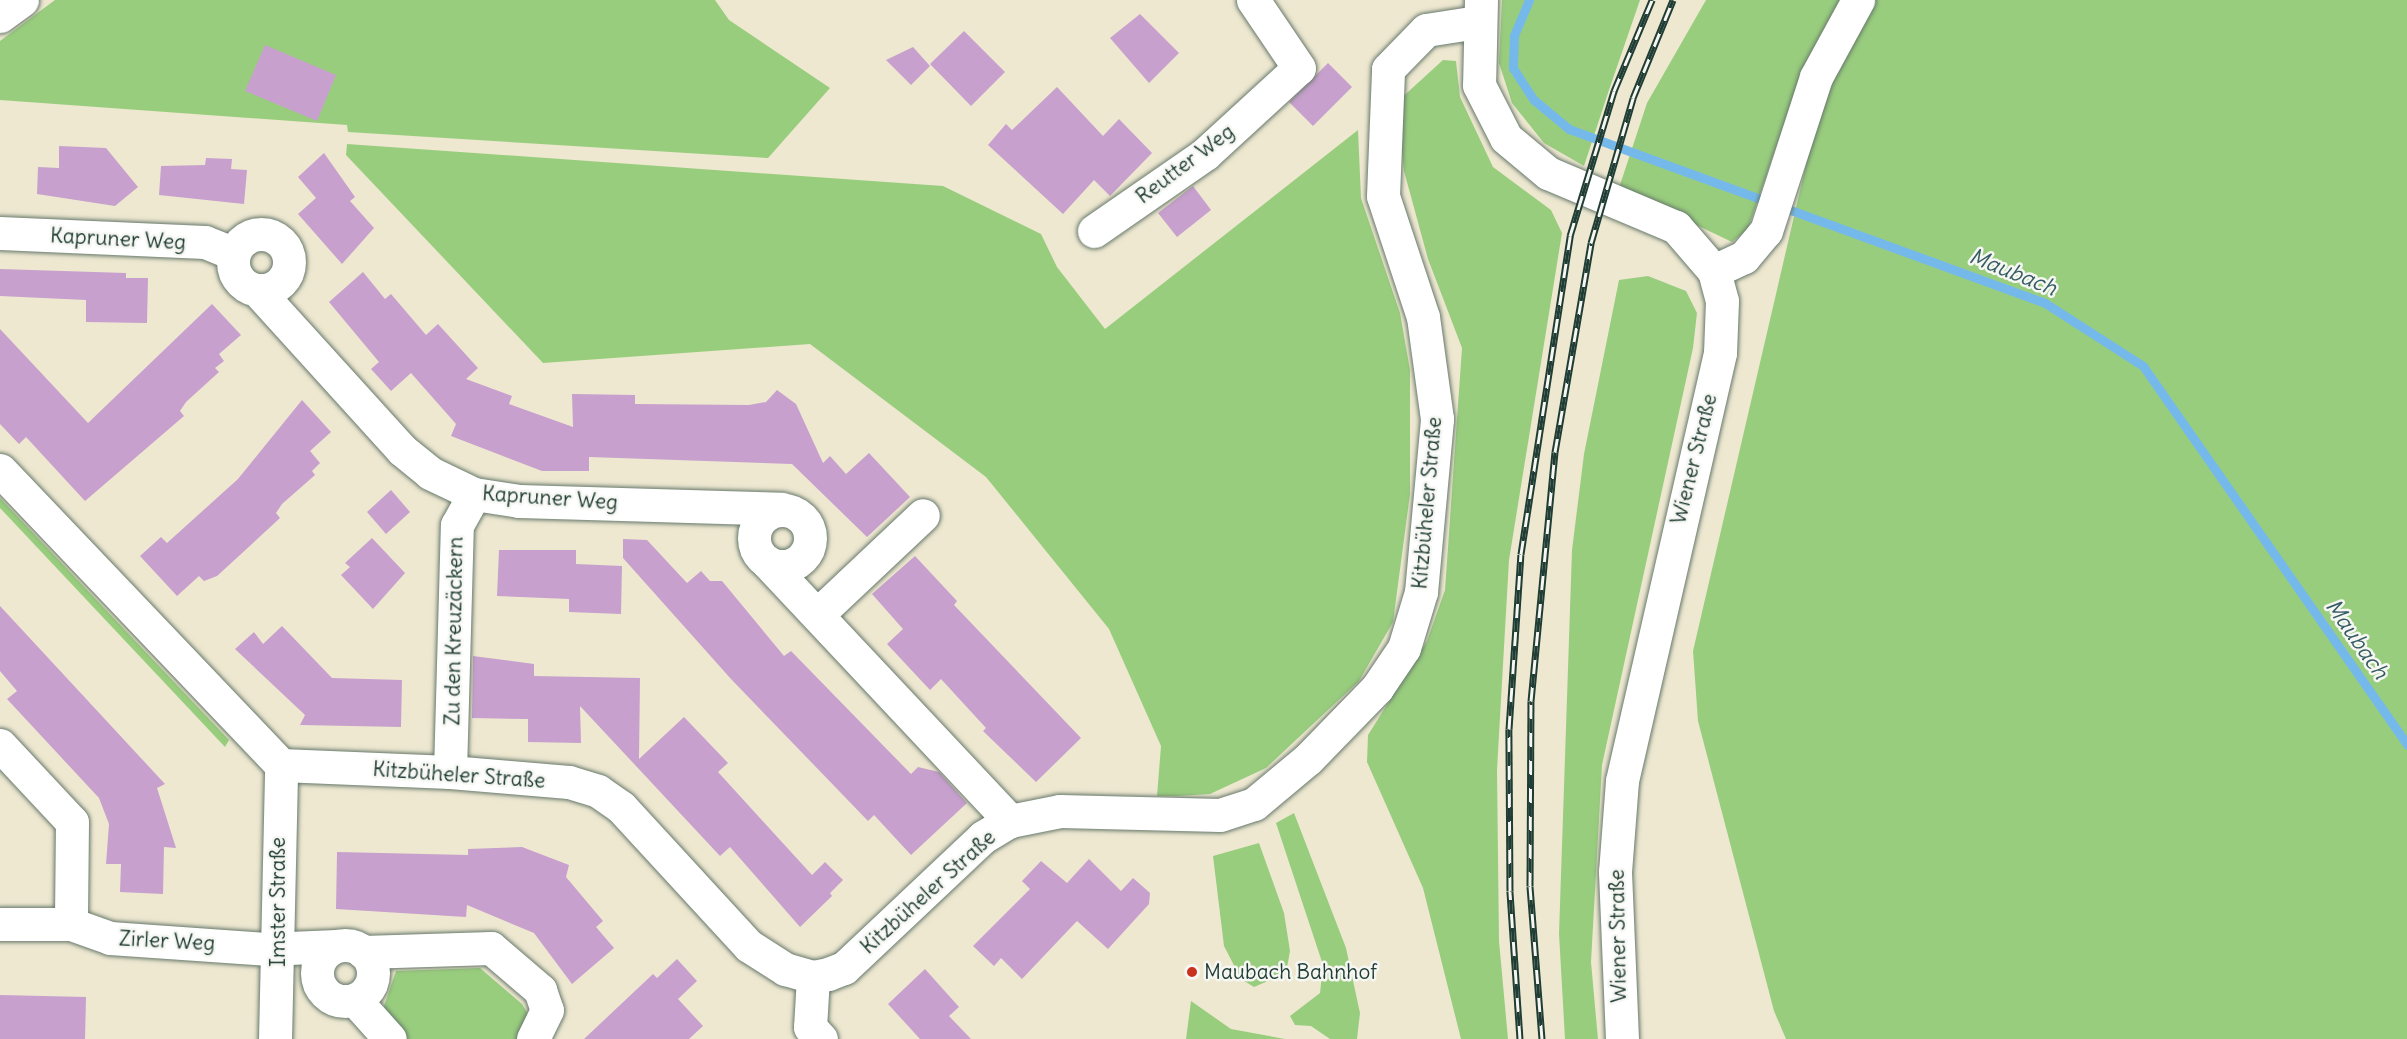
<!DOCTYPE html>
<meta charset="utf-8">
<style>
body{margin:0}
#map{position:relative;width:2407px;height:1039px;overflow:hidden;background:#eee8d1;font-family:Delius,sans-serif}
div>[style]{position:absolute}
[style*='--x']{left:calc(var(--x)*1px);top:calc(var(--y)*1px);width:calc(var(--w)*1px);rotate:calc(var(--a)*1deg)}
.green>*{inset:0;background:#99cd7e}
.stream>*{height:9px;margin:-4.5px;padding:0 4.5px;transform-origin:4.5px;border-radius:4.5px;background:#75b9eb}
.building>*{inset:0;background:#c7a0cd}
.roads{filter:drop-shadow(0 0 2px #67796b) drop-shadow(0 0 2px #67796b)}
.minor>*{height:33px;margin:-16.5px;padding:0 16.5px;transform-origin:16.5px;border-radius:16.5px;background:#fff}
.minor>.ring{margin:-16.5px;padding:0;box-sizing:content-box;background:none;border:33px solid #fff;border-radius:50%}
.tertiary>*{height:33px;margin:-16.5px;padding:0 16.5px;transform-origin:16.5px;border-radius:16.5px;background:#fff}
.rail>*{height:7px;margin-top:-3.5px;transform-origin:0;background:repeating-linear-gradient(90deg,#f6f6f2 0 14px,#1f3d34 0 28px);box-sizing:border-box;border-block:2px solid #1f3d34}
.dots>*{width:16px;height:16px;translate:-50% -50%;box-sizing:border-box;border:3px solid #f6f6f2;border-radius:50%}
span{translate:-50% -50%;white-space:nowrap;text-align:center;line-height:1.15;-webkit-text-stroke:5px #f6f6f2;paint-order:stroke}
.street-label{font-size:21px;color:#1f3d34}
.poi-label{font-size:21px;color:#1f3d34}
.left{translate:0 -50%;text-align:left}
.water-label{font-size:22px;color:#345c62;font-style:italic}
</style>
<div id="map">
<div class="green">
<i style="clip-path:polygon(55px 0,715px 0,729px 20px,830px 88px,768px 158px,348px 132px,347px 125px,0 100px,0 41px)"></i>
<i style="clip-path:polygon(1640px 0,1609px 90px,1584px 166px,1544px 143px,1512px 103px,1499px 63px,1502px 0)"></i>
<i style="clip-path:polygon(1706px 0,1843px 0,1784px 124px,1748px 229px,1732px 242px,1619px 188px,1647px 103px)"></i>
<i style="clip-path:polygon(1872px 0,2407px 0,2407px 1039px,1786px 1039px,1774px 1011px,1698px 721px,1693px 651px,1812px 139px,1842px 58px)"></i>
<i style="clip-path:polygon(1443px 60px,1456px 61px,1460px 97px,1493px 167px,1551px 210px,1562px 233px,1509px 560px,1497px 770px,1499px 941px,1508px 1039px,1461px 1039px,1423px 888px,1367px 762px,1368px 735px,1427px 641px,1445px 590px,1462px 348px,1428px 259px,1404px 171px,1397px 102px)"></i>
<i style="clip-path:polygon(1358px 130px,1361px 198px,1400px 313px,1410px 370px,1410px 494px,1393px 622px,1359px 681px,1266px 768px,1210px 794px,1178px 796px,1157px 796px,1161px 746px,1109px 629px,986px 477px,810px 344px,543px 363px,346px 155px,347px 144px,943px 186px,1041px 234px,1057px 267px,1105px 329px)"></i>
<i style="clip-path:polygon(1648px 276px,1686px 291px,1697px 313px,1693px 348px,1602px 765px,1591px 962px,1598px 1039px,1565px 1039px,1559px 934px,1572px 550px,1584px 454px,1619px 280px)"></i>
<i style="clip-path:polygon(0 498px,229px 740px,225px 747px,0 508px)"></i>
<i style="clip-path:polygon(1294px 813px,1346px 948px,1360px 1013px,1357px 1039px,1330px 1039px,1311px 1026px,1295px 1025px,1290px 1016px,1320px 993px,1323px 965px,1276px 823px)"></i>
<i style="clip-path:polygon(1259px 843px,1284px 913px,1290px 951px,1286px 973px,1254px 987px,1241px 979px,1224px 946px,1213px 856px)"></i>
<i style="clip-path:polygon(480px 968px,522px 1004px,531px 1019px,525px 1039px,406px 1039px,392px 1024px,384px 1006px,396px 971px)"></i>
<i style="clip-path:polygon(1191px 1001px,1231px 1029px,1285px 1039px,1186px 1039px)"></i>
</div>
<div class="stream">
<i style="--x:1529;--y:0;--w:39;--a:113"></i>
<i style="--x:1514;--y:36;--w:32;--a:92"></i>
<i style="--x:1513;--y:68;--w:38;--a:57"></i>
<i style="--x:1534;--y:100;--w:45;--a:39.6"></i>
<i style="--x:1569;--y:129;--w:507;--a:20.08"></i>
<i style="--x:2045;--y:303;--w:117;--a:32.7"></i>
<i style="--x:2143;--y:366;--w:462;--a:55.1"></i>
</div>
<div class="building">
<i style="clip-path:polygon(1140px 14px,1179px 53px,1149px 83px,1110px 38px)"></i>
<i style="clip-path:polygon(964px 31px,1005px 72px,971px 106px,930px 64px)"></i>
<i style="clip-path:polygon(265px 45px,336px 75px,317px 121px,245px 91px)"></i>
<i style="clip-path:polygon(913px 47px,930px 66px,911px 85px,886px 60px)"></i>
<i style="clip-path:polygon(1328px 63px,1352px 87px,1313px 126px,1289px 102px)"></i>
<i style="clip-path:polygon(1057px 87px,1103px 136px,1119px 119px,1152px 153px,1110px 196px,1094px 180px,1063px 214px,988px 145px,1006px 124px,1012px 130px)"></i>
<i style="clip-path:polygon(59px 146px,106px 148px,138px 187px,115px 206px,37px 194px,38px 167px,59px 168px)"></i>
<i style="clip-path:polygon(324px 153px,355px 197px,350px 201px,374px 228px,342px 264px,298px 214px,316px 198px,298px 177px)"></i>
<i style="clip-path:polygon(206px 158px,232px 159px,231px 169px,247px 170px,244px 204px,159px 195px,161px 166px,205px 165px)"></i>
<i style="clip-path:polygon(1193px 186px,1211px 210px,1177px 237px,1158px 213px)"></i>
<i style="clip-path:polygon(0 269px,126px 273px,126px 278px,148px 278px,147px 323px,86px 322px,86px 300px,0 296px)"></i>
<i style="clip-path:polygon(363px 272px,385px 299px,391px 294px,426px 335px,438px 324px,478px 368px,466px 379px,512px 396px,509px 404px,573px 427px,572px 394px,635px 395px,635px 404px,749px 405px,766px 402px,777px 390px,796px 404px,823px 463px,830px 456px,846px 474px,869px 453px,910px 497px,867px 537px,792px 464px,589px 457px,589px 471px,542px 471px,451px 436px,456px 424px,411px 373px,391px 391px,371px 369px,379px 362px,329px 302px)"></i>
<i style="clip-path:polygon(212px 304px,241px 335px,219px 354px,224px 361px,215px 368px,219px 372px,186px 402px,180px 411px,184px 416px,85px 501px,26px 437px,19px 444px,0 424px,0 329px,88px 423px)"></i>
<i style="clip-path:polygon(302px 400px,331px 432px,310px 451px,320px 463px,312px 471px,315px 475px,282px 504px,276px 513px,280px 518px,240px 555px,217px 576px,204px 581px,199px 576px,177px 596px,140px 556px,161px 537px,167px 543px,238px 479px)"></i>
<i style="clip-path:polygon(391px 490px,410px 512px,386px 534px,367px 512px)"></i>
<i style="clip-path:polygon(372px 538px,405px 573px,373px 609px,341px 575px,350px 567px,345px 563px)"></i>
<i style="clip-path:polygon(623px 539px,647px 540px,687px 583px,701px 571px,710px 581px,722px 581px,784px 656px,791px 651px,911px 774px,918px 767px,939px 772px,967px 803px,911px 855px,874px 815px,868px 821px,731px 679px,623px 558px)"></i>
<i style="clip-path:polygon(499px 550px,576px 550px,576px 564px,622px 566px,621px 614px,569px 612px,569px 599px,497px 596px)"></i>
<i style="clip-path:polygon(915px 556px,957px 601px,954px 605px,1081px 738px,1036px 782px,983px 731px,986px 728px,941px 679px,930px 690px,887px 644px,903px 629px,872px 594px)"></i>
<i style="clip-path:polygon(0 606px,165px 784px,157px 788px,176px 848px,164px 847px,163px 894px,120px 892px,121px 864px,106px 864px,109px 824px,99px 798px,7px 699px,17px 691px,0 671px)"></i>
<i style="clip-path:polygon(282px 626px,332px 678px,402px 680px,401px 727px,300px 725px,305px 715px,235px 649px,254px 632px,263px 644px)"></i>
<i style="clip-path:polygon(473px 656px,534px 664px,534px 676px,640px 678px,639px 759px,684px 717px,728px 763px,718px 772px,812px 875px,825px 862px,843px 880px,830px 893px,832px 896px,800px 927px,730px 847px,720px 856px,580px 706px,581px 743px,528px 742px,528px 719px,472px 718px)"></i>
<i style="clip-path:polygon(522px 847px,569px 865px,566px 877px,603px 921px,596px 927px,614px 948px,572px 984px,534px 933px,467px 905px,466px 917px,336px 909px,337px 852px,468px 855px,468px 849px)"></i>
<i style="clip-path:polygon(1089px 859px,1121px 891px,1133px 878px,1150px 893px,1149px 904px,1108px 949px,1077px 921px,1022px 979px,1001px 958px,994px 966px,973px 946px,1030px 889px,1022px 881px,1041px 861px,1067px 883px)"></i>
<i style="clip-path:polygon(677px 959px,697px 981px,678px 999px,703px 1026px,689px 1039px,584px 1039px,653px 974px,657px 978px)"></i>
<i style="clip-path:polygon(925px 969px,959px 1007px,949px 1016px,971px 1039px,920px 1039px,888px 1004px)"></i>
<i style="clip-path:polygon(0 995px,86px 997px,85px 1039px,0 1039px)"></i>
</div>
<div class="roads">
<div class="minor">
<i style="--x:0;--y:16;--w:27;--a:-36"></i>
<i style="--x:1094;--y:231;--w:135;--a:-34.7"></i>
<i style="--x:1205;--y:154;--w:127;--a:-42.5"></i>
<i style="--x:1299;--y:68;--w:82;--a:-124.1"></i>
<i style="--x:0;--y:233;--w:205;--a:2.5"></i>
<i style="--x:205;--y:242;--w:31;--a:22"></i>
<i class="ring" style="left:233px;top:234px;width:23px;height:23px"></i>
<i style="--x:1714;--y:271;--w:33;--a:-25"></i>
<i style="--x:1744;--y:257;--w:34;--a:-50"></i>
<i style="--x:1766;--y:231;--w:162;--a:-72"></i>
<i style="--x:1816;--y:77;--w:88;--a:-61.4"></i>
<i style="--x:257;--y:290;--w:216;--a:47.8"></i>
<i style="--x:402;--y:450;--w:36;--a:39"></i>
<i style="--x:430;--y:473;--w:49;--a:25.5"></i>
<i style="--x:474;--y:494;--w:46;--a:8.8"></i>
<i style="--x:519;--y:501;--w:263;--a:1.7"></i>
<i style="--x:0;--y:470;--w:407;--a:46.4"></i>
<i style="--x:281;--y:765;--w:169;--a:2.4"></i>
<i style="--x:450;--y:772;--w:119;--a:4.8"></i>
<i style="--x:569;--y:782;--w:30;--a:17"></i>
<i style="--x:598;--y:791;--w:28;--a:35"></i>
<i style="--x:621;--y:807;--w:189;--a:47.4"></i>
<i style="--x:749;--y:946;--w:43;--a:32.6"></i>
<i style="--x:785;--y:969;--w:29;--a:16"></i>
<i style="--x:813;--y:977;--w:15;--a:-11"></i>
<i style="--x:828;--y:974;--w:17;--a:-21"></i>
<i style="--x:844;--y:968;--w:191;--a:-43.3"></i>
<i style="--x:983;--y:837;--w:31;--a:-31"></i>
<i style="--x:1010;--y:821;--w:51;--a:-11.3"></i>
<i style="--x:1060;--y:811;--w:160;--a:1.4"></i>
<i style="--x:1220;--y:815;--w:36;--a:-18"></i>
<i style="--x:1254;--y:804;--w:70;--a:-39.8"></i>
<i style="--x:1308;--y:759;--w:99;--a:-45.8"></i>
<i style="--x:1377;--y:688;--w:48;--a:-56"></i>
<i style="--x:1404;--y:648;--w:59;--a:-73.1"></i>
<i style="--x:1421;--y:592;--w:174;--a:-84.7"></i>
<i style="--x:1437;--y:419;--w:103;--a:-97.8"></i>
<i style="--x:1423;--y:317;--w:127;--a:-108.3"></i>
<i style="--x:1383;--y:196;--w:127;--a:-87.7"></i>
<i style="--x:1388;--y:69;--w:54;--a:-45.7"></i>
<i style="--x:1426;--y:30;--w:52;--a:-8.9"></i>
<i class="ring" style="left:754px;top:510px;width:23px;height:23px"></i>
<i style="--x:766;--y:561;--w:357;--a:46.8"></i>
<i style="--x:818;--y:614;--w:144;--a:-43.3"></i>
<i style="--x:0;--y:745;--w:105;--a:46.9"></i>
<i style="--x:72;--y:822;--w:102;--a:90.6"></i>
<i style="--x:450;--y:772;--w:247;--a:-88.4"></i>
<i style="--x:457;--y:525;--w:35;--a:-61"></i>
<i style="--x:0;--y:924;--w:71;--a:0"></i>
<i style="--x:71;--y:924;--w:41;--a:19.7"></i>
<i style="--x:110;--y:938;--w:156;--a:4"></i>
<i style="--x:266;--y:949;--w:70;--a:-2.5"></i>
<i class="ring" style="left:317px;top:945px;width:23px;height:23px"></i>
<i style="--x:363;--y:952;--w:128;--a:-1.8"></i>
<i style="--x:491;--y:948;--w:65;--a:40.6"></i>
<i style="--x:540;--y:990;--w:21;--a:71"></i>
<i style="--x:547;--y:1010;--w:32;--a:116"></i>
<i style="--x:813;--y:977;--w:50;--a:93.4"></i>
<i style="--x:810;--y:1027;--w:16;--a:47"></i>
<i style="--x:355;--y:1000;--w:52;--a:48.1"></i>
<i style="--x:275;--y:1039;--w:274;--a:-88.7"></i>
</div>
<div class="tertiary">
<i style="--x:1481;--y:0;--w:85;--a:91.3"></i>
<i style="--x:1479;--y:85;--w:59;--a:63"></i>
<i style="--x:1506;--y:138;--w:55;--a:39.8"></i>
<i style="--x:1548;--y:173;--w:139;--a:22.9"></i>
<i style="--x:1676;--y:227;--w:58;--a:49.2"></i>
<i style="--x:1714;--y:271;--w:31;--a:75"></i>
<i style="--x:1722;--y:301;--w:52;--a:92.2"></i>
<i style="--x:1720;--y:353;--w:439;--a:102.9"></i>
<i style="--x:1622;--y:781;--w:91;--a:94.4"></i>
<i style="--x:1615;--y:872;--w:167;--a:87.6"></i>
</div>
</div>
<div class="rail">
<i style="--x:1520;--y:1039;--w:148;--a:-93.9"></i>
<i style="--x:1510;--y:891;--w:162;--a:-90.4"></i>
<i style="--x:1509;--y:729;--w:175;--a:-86.1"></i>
<i style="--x:1521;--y:554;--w:322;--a:-81.2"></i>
<i style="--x:1570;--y:236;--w:152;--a:-73.1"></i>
<i style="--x:1614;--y:91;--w:99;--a:-67.3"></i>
<i style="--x:1542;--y:1039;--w:153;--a:-94.5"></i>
<i style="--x:1530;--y:886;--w:185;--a:-89.7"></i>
<i style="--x:1531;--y:701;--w:250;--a:-84.5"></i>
<i style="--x:1555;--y:452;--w:212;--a:-80.2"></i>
<i style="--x:1591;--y:243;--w:151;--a:-73.8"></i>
<i style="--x:1633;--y:98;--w:106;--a:-67.8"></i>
</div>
<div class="dots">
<i style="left:1192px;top:972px;background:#c8321e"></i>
</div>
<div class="street-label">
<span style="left:1185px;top:164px;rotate:-37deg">Reutter Weg</span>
<span style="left:118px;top:239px;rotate:3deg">Kapruner Weg</span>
<span style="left:1694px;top:459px;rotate:-76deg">Wiener Straße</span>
<span style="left:550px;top:498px;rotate:4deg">Kapruner Weg</span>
<span style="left:1427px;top:503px;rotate:-85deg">Kitzbüheler Straße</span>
<span style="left:454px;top:631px;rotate:-89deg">Zu den Kreuzäckern</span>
<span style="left:459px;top:775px;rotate:4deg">Kitzbüheler Straße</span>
<span style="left:928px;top:892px;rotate:-42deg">Kitzbüheler Straße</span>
<span style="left:278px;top:902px;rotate:-90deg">Imster Straße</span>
<span style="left:1618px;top:936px;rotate:-91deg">Wiener Straße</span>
<span style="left:167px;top:941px;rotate:3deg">Zirler Weg</span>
</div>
<div class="poi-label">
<span class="left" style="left:1204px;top:972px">Maubach Bahnhof</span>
</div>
<div class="water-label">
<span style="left:2013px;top:272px;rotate:22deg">Maubach</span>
<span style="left:2357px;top:639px;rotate:55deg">Maubach</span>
</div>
</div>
